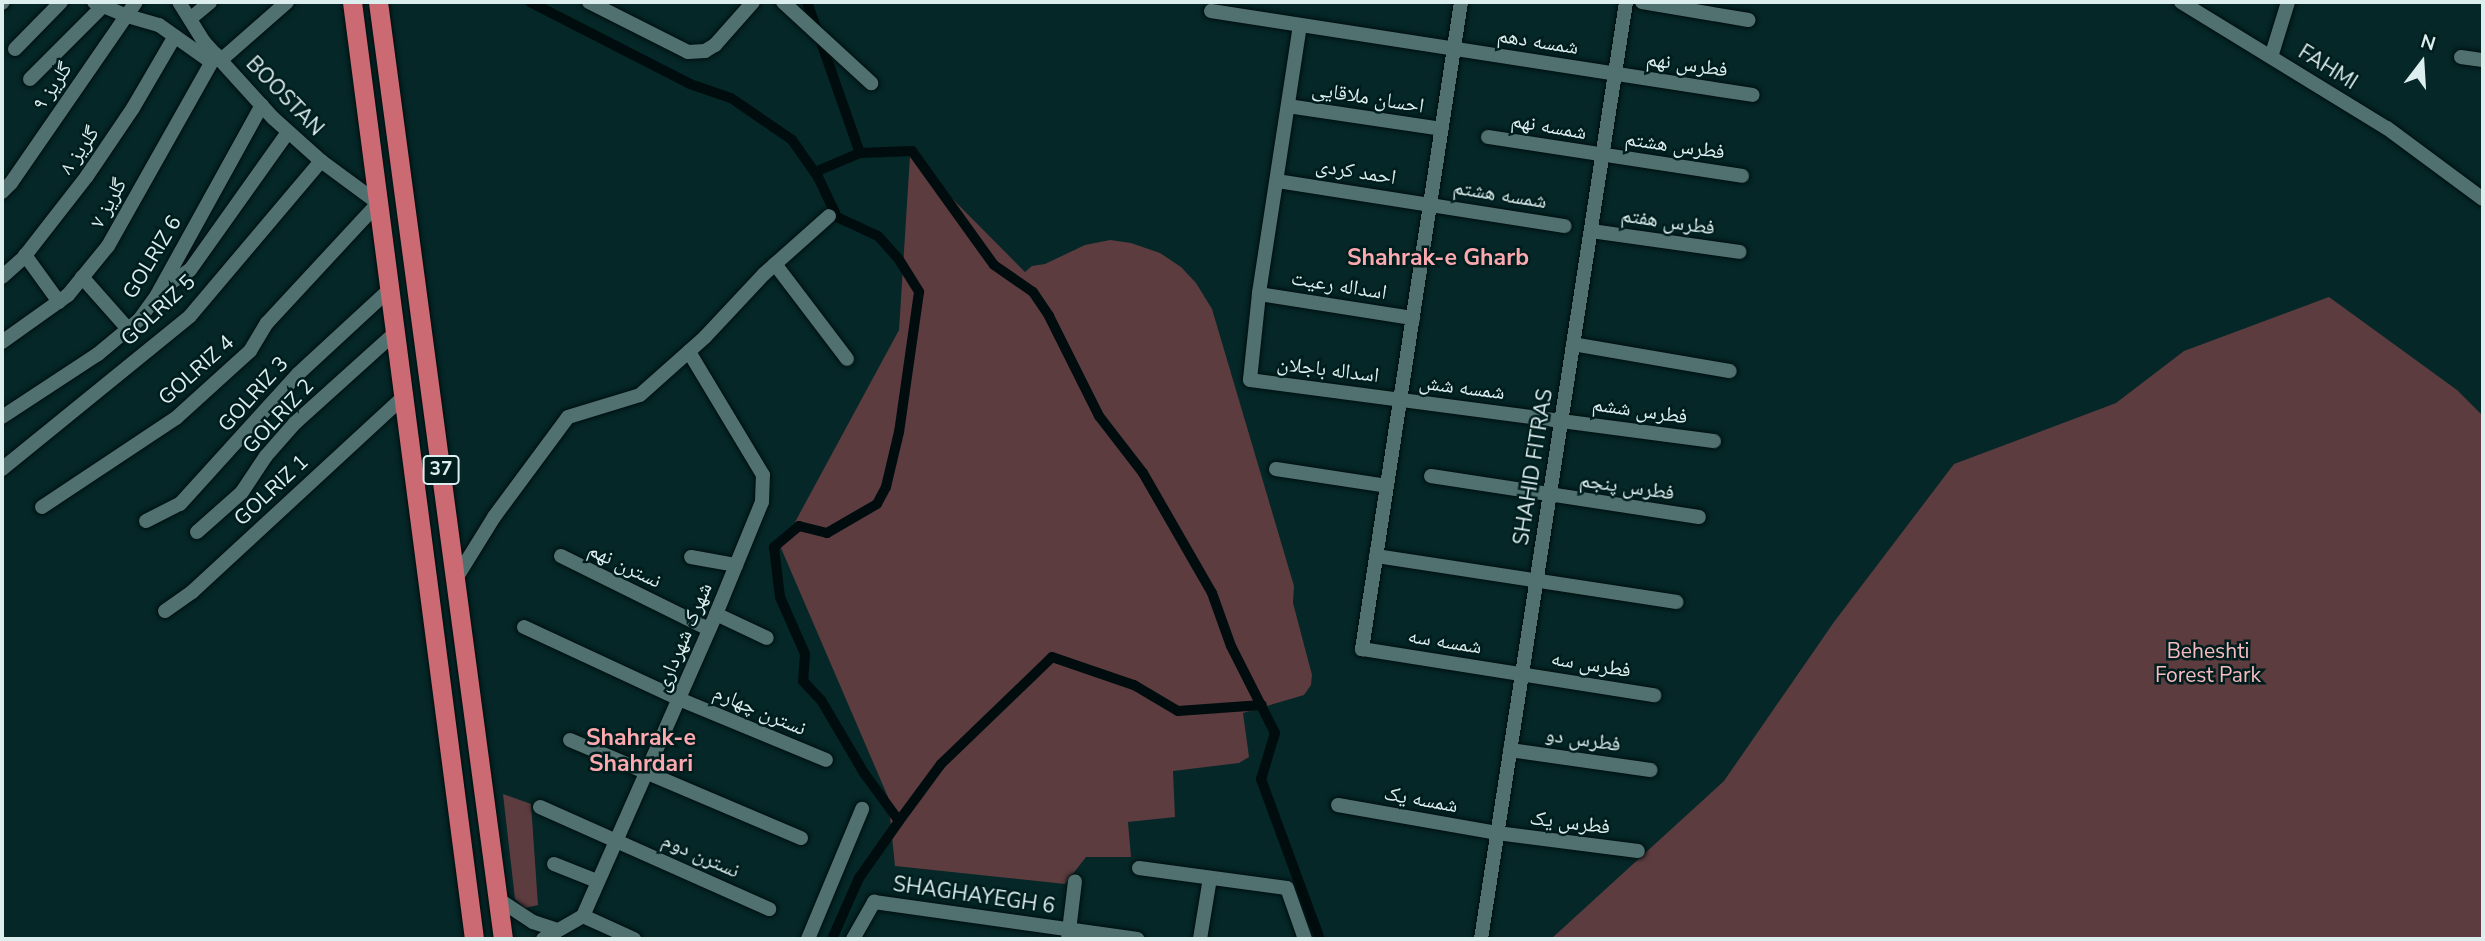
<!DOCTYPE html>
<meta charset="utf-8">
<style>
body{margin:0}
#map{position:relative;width:2485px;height:941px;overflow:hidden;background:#052727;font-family:"Nunito Sans","Noto Naskh Arabic",sans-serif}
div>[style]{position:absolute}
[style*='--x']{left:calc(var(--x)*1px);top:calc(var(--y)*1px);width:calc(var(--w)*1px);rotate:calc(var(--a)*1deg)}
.green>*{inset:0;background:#5c3c3f}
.canal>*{height:10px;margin:-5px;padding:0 5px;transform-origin:5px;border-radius:5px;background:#000c0d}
.roads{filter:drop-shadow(0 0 2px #000e0f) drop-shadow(0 0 2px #000e0f)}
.minor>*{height:14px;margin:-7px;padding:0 7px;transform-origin:7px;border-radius:7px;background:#517171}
.highway>*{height:19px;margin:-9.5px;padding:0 9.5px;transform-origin:9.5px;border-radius:9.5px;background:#cc6a74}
span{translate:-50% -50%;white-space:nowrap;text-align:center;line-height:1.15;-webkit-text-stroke:5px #001d1d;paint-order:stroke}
.shield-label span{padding:2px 5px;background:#001d1d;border:2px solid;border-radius:5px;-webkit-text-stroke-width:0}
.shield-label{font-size:19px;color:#dee;font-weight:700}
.street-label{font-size:21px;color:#dee}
.park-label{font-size:21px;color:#f7bcc0}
.neighbourhood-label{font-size:23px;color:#fda9b0;font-weight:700}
.frame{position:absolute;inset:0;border:4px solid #dee;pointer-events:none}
.north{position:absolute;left:2387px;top:28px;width:70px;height:70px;-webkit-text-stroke:5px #001d1d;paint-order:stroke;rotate:17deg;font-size:19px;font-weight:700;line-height:28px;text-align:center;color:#dee}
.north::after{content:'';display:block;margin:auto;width:24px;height:32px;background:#dee;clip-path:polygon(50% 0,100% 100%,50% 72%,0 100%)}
</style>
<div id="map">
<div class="green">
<i style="clip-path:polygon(910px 156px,1025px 272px,1032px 266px,1045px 264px,1085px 245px,1110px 240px,1131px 243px,1160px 253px,1181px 267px,1196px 283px,1212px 309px,1294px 586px,1293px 603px,1312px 675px,1311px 685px,1304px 695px,1243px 713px,1249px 757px,1239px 763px,1173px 771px,1175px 817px,1128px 822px,1131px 857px,1086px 857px,1065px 884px,895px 866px,888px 797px,781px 548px,899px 330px)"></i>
<i style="clip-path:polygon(2329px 297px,2457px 390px,2483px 416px,2483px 939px,1551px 939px,1724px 781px,1834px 622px,1954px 464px,2116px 403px,2184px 351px)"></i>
<i style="clip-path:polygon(503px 794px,531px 804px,538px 905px,525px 908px,515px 899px)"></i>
</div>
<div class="canal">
<i style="--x:530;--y:2;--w:180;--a:27.1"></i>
<i style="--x:690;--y:84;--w:43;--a:18.9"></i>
<i style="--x:731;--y:98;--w:74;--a:34.5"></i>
<i style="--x:792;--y:140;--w:45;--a:54.9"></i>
<i style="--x:818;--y:177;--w:44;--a:64.6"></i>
<i style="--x:837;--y:217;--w:45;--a:24.9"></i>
<i style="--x:878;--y:236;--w:30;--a:48"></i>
<i style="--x:898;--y:258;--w:40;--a:58"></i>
<i style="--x:919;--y:292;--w:141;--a:98.1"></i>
<i style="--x:899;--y:432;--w:57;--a:103.3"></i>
<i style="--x:886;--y:487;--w:19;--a:118"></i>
<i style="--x:877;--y:504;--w:58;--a:149.9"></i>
<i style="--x:827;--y:533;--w:29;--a:-166"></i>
<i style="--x:799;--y:526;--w:33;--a:140"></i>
<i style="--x:774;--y:547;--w:50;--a:83.2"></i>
<i style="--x:780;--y:597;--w:62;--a:66.3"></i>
<i style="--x:805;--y:654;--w:27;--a:94"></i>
<i style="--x:803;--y:681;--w:26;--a:47"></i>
<i style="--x:821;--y:700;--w:85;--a:59.5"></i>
<i style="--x:864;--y:773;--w:59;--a:53.9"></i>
<i style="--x:899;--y:821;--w:70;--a:125.1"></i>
<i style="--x:859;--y:878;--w:67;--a:113.9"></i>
<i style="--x:807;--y:2;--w:160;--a:70.7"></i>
<i style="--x:860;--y:153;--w:52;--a:-2.2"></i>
<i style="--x:912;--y:151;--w:140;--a:54.3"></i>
<i style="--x:994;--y:265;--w:47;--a:34.7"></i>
<i style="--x:1033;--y:292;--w:29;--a:56"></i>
<i style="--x:1049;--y:316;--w:112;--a:63.4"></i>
<i style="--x:1099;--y:416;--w:72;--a:52.3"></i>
<i style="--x:1143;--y:473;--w:138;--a:60.1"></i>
<i style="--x:1212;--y:593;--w:56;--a:70.3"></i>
<i style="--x:1231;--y:646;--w:97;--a:63.2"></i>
<i style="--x:1275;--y:733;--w:48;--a:106.9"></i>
<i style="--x:1261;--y:779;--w:171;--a:69.8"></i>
<i style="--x:815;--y:172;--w:49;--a:-22.9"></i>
<i style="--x:899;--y:821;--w:71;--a:-53.6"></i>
<i style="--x:941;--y:764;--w:154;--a:-43.9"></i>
<i style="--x:1052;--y:657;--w:87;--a:18.9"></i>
<i style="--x:1134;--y:685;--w:51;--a:30.6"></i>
<i style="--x:1178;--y:711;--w:84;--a:-4.1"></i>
</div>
<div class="roads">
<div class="minor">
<i style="--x:94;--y:2;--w:33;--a:23"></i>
<i style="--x:124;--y:15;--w:36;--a:16"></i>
<i style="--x:159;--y:25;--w:64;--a:35.4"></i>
<i style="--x:589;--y:2;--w:111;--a:26.8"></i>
<i style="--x:688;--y:52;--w:17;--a:-3"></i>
<i style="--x:705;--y:51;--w:12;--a:-31"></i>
<i style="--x:715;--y:45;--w:57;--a:-48.5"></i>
<i style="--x:783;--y:2;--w:120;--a:42.6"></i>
<i style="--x:1461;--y:2;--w:655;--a:98.7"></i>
<i style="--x:1362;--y:649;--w:296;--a:9"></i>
<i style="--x:1642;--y:2;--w:108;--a:9.6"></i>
<i style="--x:2181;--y:2;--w:241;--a:31.5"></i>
<i style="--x:2387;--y:128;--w:119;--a:36.5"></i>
<i style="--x:2;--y:3;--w:1;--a:-45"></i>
<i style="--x:1211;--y:11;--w:548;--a:8.81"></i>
<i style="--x:190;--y:19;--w:26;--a:-40"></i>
<i style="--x:1300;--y:25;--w:272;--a:98.7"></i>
<i style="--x:1259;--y:294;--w:86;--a:96"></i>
<i style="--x:1250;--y:380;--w:468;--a:7.5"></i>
<i style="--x:15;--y:49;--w:66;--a:-45.6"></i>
<i style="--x:2271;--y:57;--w:58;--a:-72.8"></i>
<i style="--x:2461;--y:57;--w:22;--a:8"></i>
<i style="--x:221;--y:60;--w:88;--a:-41.3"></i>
<i style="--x:30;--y:79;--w:106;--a:-45"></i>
<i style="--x:1288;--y:106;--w:155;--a:8.5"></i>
<i style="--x:1488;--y:137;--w:257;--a:8.7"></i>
<i style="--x:1277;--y:181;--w:291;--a:8.9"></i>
<i style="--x:2;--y:192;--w:13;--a:-45"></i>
<i style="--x:11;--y:183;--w:220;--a:-55.4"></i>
<i style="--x:1591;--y:231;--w:150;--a:8"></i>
<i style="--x:25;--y:255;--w:58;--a:54.1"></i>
<i style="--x:775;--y:264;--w:119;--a:52.8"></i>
<i style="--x:2;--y:277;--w:30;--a:-42"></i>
<i style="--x:24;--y:257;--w:103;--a:-52.1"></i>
<i style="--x:87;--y:176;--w:82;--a:-55.9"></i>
<i style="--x:133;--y:108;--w:83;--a:-59.7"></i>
<i style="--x:82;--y:277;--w:69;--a:48.5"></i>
<i style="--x:160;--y:290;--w:36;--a:-34"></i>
<i style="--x:190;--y:270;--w:169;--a:-54.6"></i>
<i style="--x:1259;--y:294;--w:156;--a:8.9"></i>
<i style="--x:2;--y:342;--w:81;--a:-35.5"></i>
<i style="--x:68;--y:295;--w:63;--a:-50.8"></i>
<i style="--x:108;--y:246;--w:220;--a:-60.6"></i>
<i style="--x:1573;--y:344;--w:159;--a:9.8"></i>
<i style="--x:2;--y:417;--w:115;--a:-33.3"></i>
<i style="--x:98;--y:354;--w:53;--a:-39.7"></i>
<i style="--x:139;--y:320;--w:31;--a:-54"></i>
<i style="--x:157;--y:295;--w:217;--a:-61.1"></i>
<i style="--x:2;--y:469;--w:242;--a:-39.1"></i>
<i style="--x:190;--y:316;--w:203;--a:-49.8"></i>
<i style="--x:1276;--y:469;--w:112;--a:8.7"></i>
<i style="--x:1431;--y:476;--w:271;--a:8.7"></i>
<i style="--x:42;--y:507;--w:161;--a:-33.6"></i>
<i style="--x:176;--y:418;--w:100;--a:-42.2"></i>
<i style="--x:250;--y:351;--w:33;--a:-59"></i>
<i style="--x:267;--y:323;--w:163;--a:-47.2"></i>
<i style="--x:378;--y:203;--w:71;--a:-143.6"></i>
<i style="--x:321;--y:161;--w:64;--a:-138.1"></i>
<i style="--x:273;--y:118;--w:103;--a:-132.2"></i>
<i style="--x:204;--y:42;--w:47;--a:-122"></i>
<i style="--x:146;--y:521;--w:38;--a:-27"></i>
<i style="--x:180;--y:504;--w:176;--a:-47.8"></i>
<i style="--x:298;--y:374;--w:124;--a:-42.7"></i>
<i style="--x:197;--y:532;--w:60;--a:-41.6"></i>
<i style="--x:242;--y:492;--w:43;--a:-56.3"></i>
<i style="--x:266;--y:456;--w:44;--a:-48.7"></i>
<i style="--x:295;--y:423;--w:135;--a:-42"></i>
<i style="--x:561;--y:556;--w:165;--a:26.3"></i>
<i style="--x:1376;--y:556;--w:304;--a:8.7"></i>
<i style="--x:691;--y:557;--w:46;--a:10.1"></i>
<i style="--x:455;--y:580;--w:74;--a:-58.2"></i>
<i style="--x:494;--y:517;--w:124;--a:-53.5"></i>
<i style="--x:568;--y:417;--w:75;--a:-17"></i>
<i style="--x:640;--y:395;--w:87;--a:-41.7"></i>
<i style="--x:705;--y:337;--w:86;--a:-46.9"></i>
<i style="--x:764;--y:274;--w:87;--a:-41.7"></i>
<i style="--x:165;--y:611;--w:33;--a:-35"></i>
<i style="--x:192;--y:592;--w:287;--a:-42.7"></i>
<i style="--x:716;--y:614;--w:56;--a:25.2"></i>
<i style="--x:524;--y:627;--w:171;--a:24.9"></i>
<i style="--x:679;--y:699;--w:159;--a:22.5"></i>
<i style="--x:570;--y:740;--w:251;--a:23"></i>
<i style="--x:1510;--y:750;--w:142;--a:8.1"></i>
<i style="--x:1338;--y:805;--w:161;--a:10"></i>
<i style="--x:1497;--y:833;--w:142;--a:7.3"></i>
<i style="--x:540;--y:807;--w:251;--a:24"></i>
<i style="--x:554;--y:864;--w:46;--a:21.6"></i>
<i style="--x:1139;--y:868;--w:149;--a:7.7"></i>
<i style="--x:1287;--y:888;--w:54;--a:70.6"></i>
<i style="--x:498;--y:899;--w:42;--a:33.3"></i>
<i style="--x:533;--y:922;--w:23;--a:18"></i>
<i style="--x:583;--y:916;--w:56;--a:24.3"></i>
<i style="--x:543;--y:939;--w:46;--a:-29.9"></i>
<i style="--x:583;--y:916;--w:330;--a:-66.2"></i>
<i style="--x:716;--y:614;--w:121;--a:-67.7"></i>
<i style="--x:762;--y:502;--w:27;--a:-88"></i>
<i style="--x:763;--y:475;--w:144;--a:-121"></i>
<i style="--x:808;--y:939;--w:141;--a:-67.4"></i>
<i style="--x:853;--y:939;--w:43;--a:-60.4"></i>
<i style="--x:874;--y:902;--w:266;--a:8"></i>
<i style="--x:1068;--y:939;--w:58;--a:-83.1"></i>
<i style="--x:1200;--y:939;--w:62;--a:-80.7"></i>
<i style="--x:1481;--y:939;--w:948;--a:-81.2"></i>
</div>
<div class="highway">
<i style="--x:352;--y:2;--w:945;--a:82.58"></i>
<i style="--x:378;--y:2;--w:945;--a:82.4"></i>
</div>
</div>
<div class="shield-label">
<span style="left:441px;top:470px">37</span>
</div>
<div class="street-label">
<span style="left:1538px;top:41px;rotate:9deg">شمسه دهم</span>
<span style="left:1687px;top:64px;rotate:8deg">فطرس نهم</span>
<span style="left:2328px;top:67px;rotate:32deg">FAHMI</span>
<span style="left:52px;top:86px;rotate:-56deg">گلریز ۹</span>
<span style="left:285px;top:96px;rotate:46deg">BOOSTAN</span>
<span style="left:1368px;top:97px;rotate:9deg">احسان ملاقایی</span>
<span style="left:1549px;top:126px;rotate:10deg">شمسه نهم</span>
<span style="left:1675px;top:145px;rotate:8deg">فطرس هشتم</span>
<span style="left:79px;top:150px;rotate:-55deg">گلریز ۸</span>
<span style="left:1356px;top:171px;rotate:9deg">احمد کردی</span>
<span style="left:1500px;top:194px;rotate:9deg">شمسه هشتم</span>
<span style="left:108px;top:203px;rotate:-61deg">گلریز ۷</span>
<span style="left:1668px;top:221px;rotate:8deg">فطرس هفتم</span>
<span style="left:152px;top:257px;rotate:-59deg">GOLRIZ 6</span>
<span style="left:1339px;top:285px;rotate:9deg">اسداله رعیت</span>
<span style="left:158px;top:310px;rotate:-43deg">GOLRIZ 5</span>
<span style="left:1328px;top:369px;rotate:7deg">اسداله باجلان</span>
<span style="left:196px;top:370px;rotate:-42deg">GOLRIZ 4</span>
<span style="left:1462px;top:387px;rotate:7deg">شمسه شش</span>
<span style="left:253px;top:394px;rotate:-48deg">GOLRIZ 3</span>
<span style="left:1640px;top:410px;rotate:8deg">فطرس ششم</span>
<span style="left:278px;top:416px;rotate:-47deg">GOLRIZ 2</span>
<span style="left:1533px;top:467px;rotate:-81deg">SHAHID FITRAS</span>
<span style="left:1627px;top:486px;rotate:8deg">فطرس پنجم</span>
<span style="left:271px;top:490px;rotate:-43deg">GOLRIZ 1</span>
<span style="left:625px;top:565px;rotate:26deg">نسترن نهم</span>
<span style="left:683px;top:637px;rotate:-67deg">شهرک شهرداری</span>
<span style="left:1445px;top:641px;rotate:9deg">شمسه سه</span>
<span style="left:1591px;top:664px;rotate:9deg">فطرس سه</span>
<span style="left:760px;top:710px;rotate:23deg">نسترن چهارم</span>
<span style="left:1583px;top:739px;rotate:8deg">فطرس دو</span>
<span style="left:1421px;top:799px;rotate:10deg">شمسه یک</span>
<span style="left:1570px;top:822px;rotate:7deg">فطرس یک</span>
<span style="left:701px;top:855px;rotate:24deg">نسترن دوم</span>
<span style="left:974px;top:895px;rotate:8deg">SHAGHAYEGH 6</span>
</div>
<div class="park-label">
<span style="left:2208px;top:663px">Beheshti<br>Forest Park</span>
</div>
<div class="neighbourhood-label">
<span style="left:1438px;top:258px">Shahrak-e Gharb</span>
<span style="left:641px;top:751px">Shahrak-e<br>Shahrdari</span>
</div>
<div class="frame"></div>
<div class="north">N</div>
</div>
